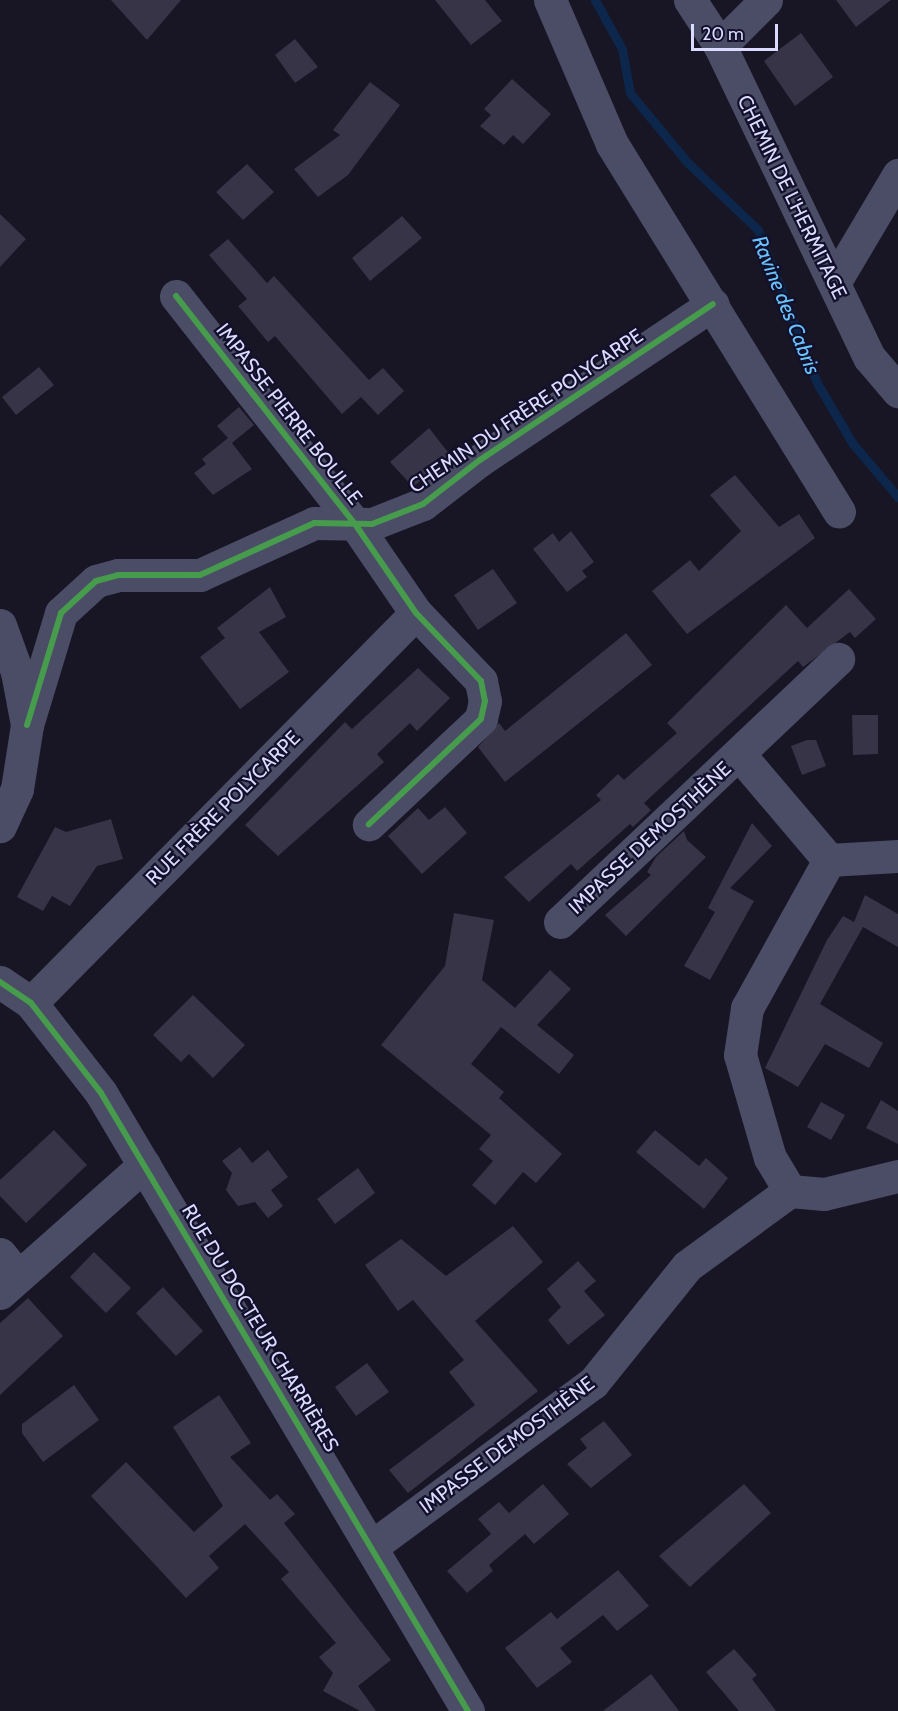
<!DOCTYPE html>
<meta charset="utf-8">
<style>
body{margin:0}
#map{position:relative;width:898px;height:1711px;overflow:hidden;background:#181625;font-family:Cabin,sans-serif}
div>[style]{position:absolute}
[style*='--x']{left:calc(var(--x)*1px);top:calc(var(--y)*1px);width:calc(var(--w)*1px);rotate:calc(var(--a)*1deg)}
.stream>*{height:9px;margin:-4.5px;padding:0 4.5px;transform-origin:4.5px;border-radius:4.5px;background:#0c274b}
.building>*{inset:0;background:#363446}
.minor>*{height:33px;margin:-16.5px;padding:0 16.5px;transform-origin:16.5px;border-radius:16.5px;background:#4b4c66}
.tertiary>*{height:33px;margin:-16.5px;padding:0 16.5px;transform-origin:16.5px;border-radius:16.5px;background:#4b4c66}
.cycleway>*{height:6px;margin:-3px;padding:0 3px;transform-origin:3px;border-radius:3px;background:#469c4c}
span{translate:-50% -50%;white-space:nowrap;text-align:center;line-height:1.15;-webkit-text-stroke:4.5px #13102b;paint-order:stroke}
.street-label{font-size:20px;color:#dcdaff}
.water-label{font-size:21px;color:#68c4ff;font-style:italic}
.scale{position:absolute;left:691px;top:24px;width:87px;height:27px;box-sizing:border-box;border:3px solid #dcdaff;border-top:0;padding-left:8px;font-size:18px;line-height:21px;white-space:nowrap;color:#dcdaff;-webkit-text-stroke:4px #13102b;paint-order:stroke}
</style>
<div id="map">
<div class="stream">
<i style="--x:595;--y:0;--w:56;--a:61.1"></i>
<i style="--x:622;--y:49;--w:45;--a:79.7"></i>
<i style="--x:630;--y:93;--w:91;--a:50.4"></i>
<i style="--x:688;--y:163;--w:97;--a:43.7"></i>
<i style="--x:758;--y:230;--w:164;--a:68.9"></i>
<i style="--x:817;--y:383;--w:71;--a:59.5"></i>
<i style="--x:853;--y:444;--w:70;--a:49.7"></i>
</div>
<div class="building">
<i style="clip-path:polygon(111px 0,181px 0,147px 40px)"></i>
<i style="clip-path:polygon(435px 0,485px 0,502px 21px,471px 45px)"></i>
<i style="clip-path:polygon(836px 0,891px 0,856px 27px)"></i>
<i style="clip-path:polygon(801px 33px,833px 77px,795px 106px,764px 61px)"></i>
<i style="clip-path:polygon(295px 39px,318px 67px,295px 83px,275px 55px)"></i>
<i style="clip-path:polygon(512px 79px,551px 114px,523px 144px,513px 135px,504px 145px,480px 126px,491px 115px,484px 109px)"></i>
<i style="clip-path:polygon(370px 82px,400px 105px,348px 175px,318px 197px,294px 169px,340px 135px,333px 130px)"></i>
<i style="clip-path:polygon(247px 164px,274px 192px,243px 220px,216px 192px)"></i>
<i style="clip-path:polygon(0 214px,26px 239px,0 267px)"></i>
<i style="clip-path:polygon(402px 216px,422px 238px,370px 281px,352px 258px)"></i>
<i style="clip-path:polygon(228px 239px,267px 283px,274px 276px,369px 380px,383px 368px,404px 391px,378px 415px,361px 397px,342px 414px,275px 336px,268px 342px,238px 306px,247px 299px,209px 255px)"></i>
<i style="clip-path:polygon(39px 367px,54px 385px,16px 415px,2px 397px)"></i>
<i style="clip-path:polygon(239px 407px,254px 425px,232px 443px,252px 469px,213px 495px,194px 473px,206px 464px,202px 459px,228px 438px,217px 426px)"></i>
<i style="clip-path:polygon(429px 428px,451px 456px,413px 487px,390px 462px)"></i>
<i style="clip-path:polygon(735px 475px,779px 527px,799px 514px,815px 538px,687px 634px,652px 591px,690px 560px,699px 571px,741px 531px,710px 495px)"></i>
<i style="clip-path:polygon(571px 531px,594px 562px,582px 571px,587px 577px,567px 592px,533px 549px,553px 533px,559px 542px)"></i>
<i style="clip-path:polygon(493px 569px,517px 603px,478px 630px,454px 595px)"></i>
<i style="clip-path:polygon(270px 587px,286px 617px,259px 632px,289px 672px,240px 709px,200px 657px,225px 638px,217px 628px)"></i>
<i style="clip-path:polygon(849px 589px,876px 619px,855px 638px,850px 632px,803px 667px,798px 661px,644px 803px,651px 810px,633px 827px,630px 824px,577px 871px,571px 864px,529px 902px,504px 877px,601px 800px,596px 795px,618px 774px,624px 780px,677px 733px,667px 723px,786px 605px,807px 628px)"></i>
<i style="clip-path:polygon(626px 633px,652px 665px,505px 782px,478px 747px,499px 723px,505px 731px)"></i>
<i style="clip-path:polygon(418px 668px,450px 698px,417px 731px,410px 723px,377px 754px,384px 762px,278px 856px,245px 825px,345px 722px,352px 729px)"></i>
<i style="clip-path:polygon(852px 715px,878px 715px,878px 754px,853px 755px)"></i>
<i style="clip-path:polygon(807px 740px,816px 740px,826px 766px,802px 775px,791px 746px)"></i>
<i style="clip-path:polygon(445px 807px,467px 833px,422px 874px,388px 836px,418px 808px,429px 820px)"></i>
<i style="clip-path:polygon(111px 819px,123px 859px,97px 866px,70px 906px,52px 896px,43px 911px,17px 897px,55px 827px,66px 832px)"></i>
<i style="clip-path:polygon(752px 823px,772px 846px,730px 888px,754px 901px,710px 980px,684px 966px,715px 912px,708px 908px)"></i>
<i style="clip-path:polygon(684px 831px,687px 840px,706px 857px,626px 936px,605px 915px,651px 875px,647px 872px,656px 857px)"></i>
<i style="clip-path:polygon(865px 895px,898px 914px,898px 947px,863px 927px,820px 1004px,883px 1043px,869px 1068px,825px 1044px,798px 1087px,765px 1068px,827px 940px,843px 916px,854px 922px)"></i>
<i style="clip-path:polygon(454px 913px,494px 920px,482px 980px,515px 1008px,550px 970px,571px 989px,537px 1025px,574px 1055px,559px 1074px,501px 1027px,471px 1064px,504px 1092px,499px 1098px,562px 1154px,536px 1183px,523px 1172px,495px 1205px,472px 1185px,493px 1161px,479px 1149px,491px 1135px,381px 1045px,445px 966px)"></i>
<i style="clip-path:polygon(193px 995px,245px 1045px,213px 1078px,189px 1054px,181px 1062px,153px 1035px)"></i>
<i style="clip-path:polygon(881px 1100px,898px 1111px,898px 1144px,866px 1128px)"></i>
<i style="clip-path:polygon(821px 1102px,845px 1115px,831px 1140px,807px 1127px)"></i>
<i style="clip-path:polygon(54px 1130px,87px 1165px,26px 1223px,0 1196px,0 1180px)"></i>
<i style="clip-path:polygon(655px 1130px,699px 1166px,706px 1158px,728px 1178px,704px 1209px,636px 1152px)"></i>
<i style="clip-path:polygon(240px 1147px,252px 1163px,268px 1150px,288px 1177px,271px 1190px,283px 1206px,268px 1218px,255px 1202px,238px 1206px,226px 1190px,232px 1173px,222px 1161px)"></i>
<i style="clip-path:polygon(358px 1168px,375px 1193px,335px 1224px,317px 1199px)"></i>
<i style="clip-path:polygon(513px 1226px,543px 1262px,475px 1321px,538px 1391px,408px 1493px,389px 1470px,475px 1405px,449px 1372px,464px 1360px,413px 1300px,398px 1311px,365px 1265px,401px 1239px,446px 1276px)"></i>
<i style="clip-path:polygon(94px 1252px,131px 1288px,106px 1313px,70px 1277px)"></i>
<i style="clip-path:polygon(578px 1261px,596px 1281px,584px 1291px,605px 1315px,568px 1345px,548px 1320px,561px 1307px,547px 1289px)"></i>
<i style="clip-path:polygon(163px 1287px,203px 1331px,176px 1356px,136px 1313px)"></i>
<i style="clip-path:polygon(28px 1298px,63px 1336px,0 1395px,0 1323px)"></i>
<i style="clip-path:polygon(367px 1363px,389px 1392px,356px 1416px,335px 1387px)"></i>
<i style="clip-path:polygon(74px 1385px,99px 1420px,43px 1462px,22px 1433px,22px 1424px)"></i>
<i style="clip-path:polygon(219px 1395px,251px 1443px,230px 1457px,270px 1500px,277px 1494px,295px 1514px,284px 1523px,391px 1660px,358px 1686px,376px 1711px,360px 1711px,323px 1691px,333px 1673px,319px 1657px,336px 1643px,281px 1579px,289px 1572px,245px 1524px,209px 1556px,219px 1568px,186px 1598px,91px 1496px,126px 1462px,194px 1532px,223px 1506px,173px 1427px)"></i>
<i style="clip-path:polygon(604px 1421px,632px 1455px,591px 1488px,567px 1464px,587px 1448px,580px 1439px)"></i>
<i style="clip-path:polygon(543px 1484px,569px 1514px,534px 1544px,525px 1534px,489px 1565px,493px 1571px,467px 1593px,447px 1571px,491px 1534px,478px 1519px,499px 1502px,509px 1513px)"></i>
<i style="clip-path:polygon(744px 1484px,771px 1513px,690px 1587px,659px 1556px)"></i>
<i style="clip-path:polygon(618px 1570px,649px 1606px,617px 1631px,603px 1615px,560px 1648px,572px 1662px,537px 1688px,505px 1648px,551px 1612px,557px 1619px)"></i>
<i style="clip-path:polygon(734px 1649px,757px 1675px,752px 1679px,776px 1711px,739px 1711px,706px 1672px)"></i>
<i style="clip-path:polygon(651px 1674px,679px 1711px,603px 1711px,633px 1688px)"></i>
</div>
<div class="minor">
<i style="--x:550;--y:0;--w:157;--a:66.7"></i>
<i style="--x:612;--y:144;--w:432;--a:58.3"></i>
<i style="--x:690;--y:0;--w:55;--a:56.9"></i>
<i style="--x:720;--y:46;--w:345;--a:64.4"></i>
<i style="--x:869;--y:357;--w:45;--a:49.5"></i>
<i style="--x:720;--y:46;--w:65;--a:-45"></i>
<i style="--x:834;--y:283;--w:126;--a:-59.3"></i>
<i style="--x:176;--y:296;--w:290;--a:51.9"></i>
<i style="--x:355;--y:524;--w:108;--a:55.6"></i>
<i style="--x:416;--y:613;--w:94;--a:46.3"></i>
<i style="--x:481;--y:681;--w:20;--a:79"></i>
<i style="--x:485;--y:701;--w:18;--a:103"></i>
<i style="--x:481;--y:719;--w:154;--a:136.8"></i>
<i style="--x:0;--y:625;--w:50;--a:70.1"></i>
<i style="--x:17;--y:672;--w:54;--a:79.3"></i>
<i style="--x:27;--y:725;--w:65;--a:98.9"></i>
<i style="--x:17;--y:789;--w:41;--a:114.7"></i>
<i style="--x:27;--y:725;--w:117;--a:-73.1"></i>
<i style="--x:61;--y:613;--w:47;--a:-42.4"></i>
<i style="--x:96;--y:581;--w:23;--a:-15"></i>
<i style="--x:118;--y:575;--w:82;--a:0"></i>
<i style="--x:200;--y:575;--w:125;--a:-24.5"></i>
<i style="--x:314;--y:523;--w:58;--a:1"></i>
<i style="--x:372;--y:524;--w:55;--a:-21.4"></i>
<i style="--x:423;--y:504;--w:72;--a:-37.7"></i>
<i style="--x:480;--y:460;--w:280;--a:-33.8"></i>
<i style="--x:739;--y:754;--w:139;--a:49.7"></i>
<i style="--x:560;--y:922;--w:383;--a:-43.4"></i>
<i style="--x:31;--y:1003;--w:548;--a:-45.37"></i>
<i style="--x:790;--y:1191;--w:39;--a:-121"></i>
<i style="--x:770;--y:1158;--w:107;--a:-106.2"></i>
<i style="--x:740;--y:1055;--w:48;--a:-81.5"></i>
<i style="--x:747;--y:1008;--w:169;--a:-61"></i>
<i style="--x:829;--y:860;--w:69;--a:-3.3"></i>
<i style="--x:790;--y:1191;--w:34;--a:5"></i>
<i style="--x:824;--y:1194;--w:76;--a:-13.7"></i>
<i style="--x:0;--y:1254;--w:28;--a:51"></i>
<i style="--x:0;--y:1293;--w:193;--a:-41.6"></i>
<i style="--x:371;--y:1547;--w:276;--a:-36.5"></i>
<i style="--x:593;--y:1383;--w:150;--a:-51.2"></i>
<i style="--x:687;--y:1266;--w:127;--a:-36.1"></i>
</div>
<div class="tertiary">
<i style="--x:0;--y:982;--w:37;--a:34"></i>
<i style="--x:31;--y:1003;--w:114;--a:52.1"></i>
<i style="--x:101;--y:1093;--w:719;--a:59.3"></i>
</div>
<div class="cycleway">
<i style="--x:176;--y:296;--w:290;--a:51.9"></i>
<i style="--x:355;--y:524;--w:108;--a:55.6"></i>
<i style="--x:416;--y:613;--w:94;--a:46.3"></i>
<i style="--x:481;--y:681;--w:20;--a:79"></i>
<i style="--x:485;--y:701;--w:18;--a:103"></i>
<i style="--x:481;--y:719;--w:154;--a:136.8"></i>
<i style="--x:27;--y:725;--w:117;--a:-73.1"></i>
<i style="--x:61;--y:613;--w:47;--a:-42.4"></i>
<i style="--x:96;--y:581;--w:23;--a:-15"></i>
<i style="--x:118;--y:575;--w:82;--a:0"></i>
<i style="--x:200;--y:575;--w:125;--a:-24.5"></i>
<i style="--x:314;--y:523;--w:58;--a:1"></i>
<i style="--x:372;--y:524;--w:55;--a:-21.4"></i>
<i style="--x:423;--y:504;--w:72;--a:-37.7"></i>
<i style="--x:480;--y:460;--w:280;--a:-33.8"></i>
<i style="--x:0;--y:982;--w:37;--a:34"></i>
<i style="--x:31;--y:1003;--w:114;--a:52.1"></i>
<i style="--x:101;--y:1093;--w:719;--a:59.3"></i>
</div>
<div class="street-label">
<span style="left:792px;top:197px;rotate:64deg">CHEMIN DE L'HERMITAGE</span>
<span style="left:526px;top:411px;rotate:-34deg">CHEMIN DU FRÈRE POLYCARPE</span>
<span style="left:289px;top:414px;rotate:52deg">IMPASSE PIERRE BOULLE</span>
<span style="left:223px;top:808px;rotate:-45deg">RUE FRÈRE POLYCARPE</span>
<span style="left:650px;top:838px;rotate:-43deg">IMPASSE DEMOSTHÈNE</span>
<span style="left:260px;top:1328px;rotate:59deg">RUE DU DOCTEUR CHARRIÈRES</span>
<span style="left:507px;top:1445px;rotate:-37deg">IMPASSE DEMOSTHÈNE</span>
</div>
<div class="water-label">
<span style="left:786px;top:305px;rotate:68deg">Ravine des Cabris</span>
</div>
<div class="scale">20 m</div>
</div>
